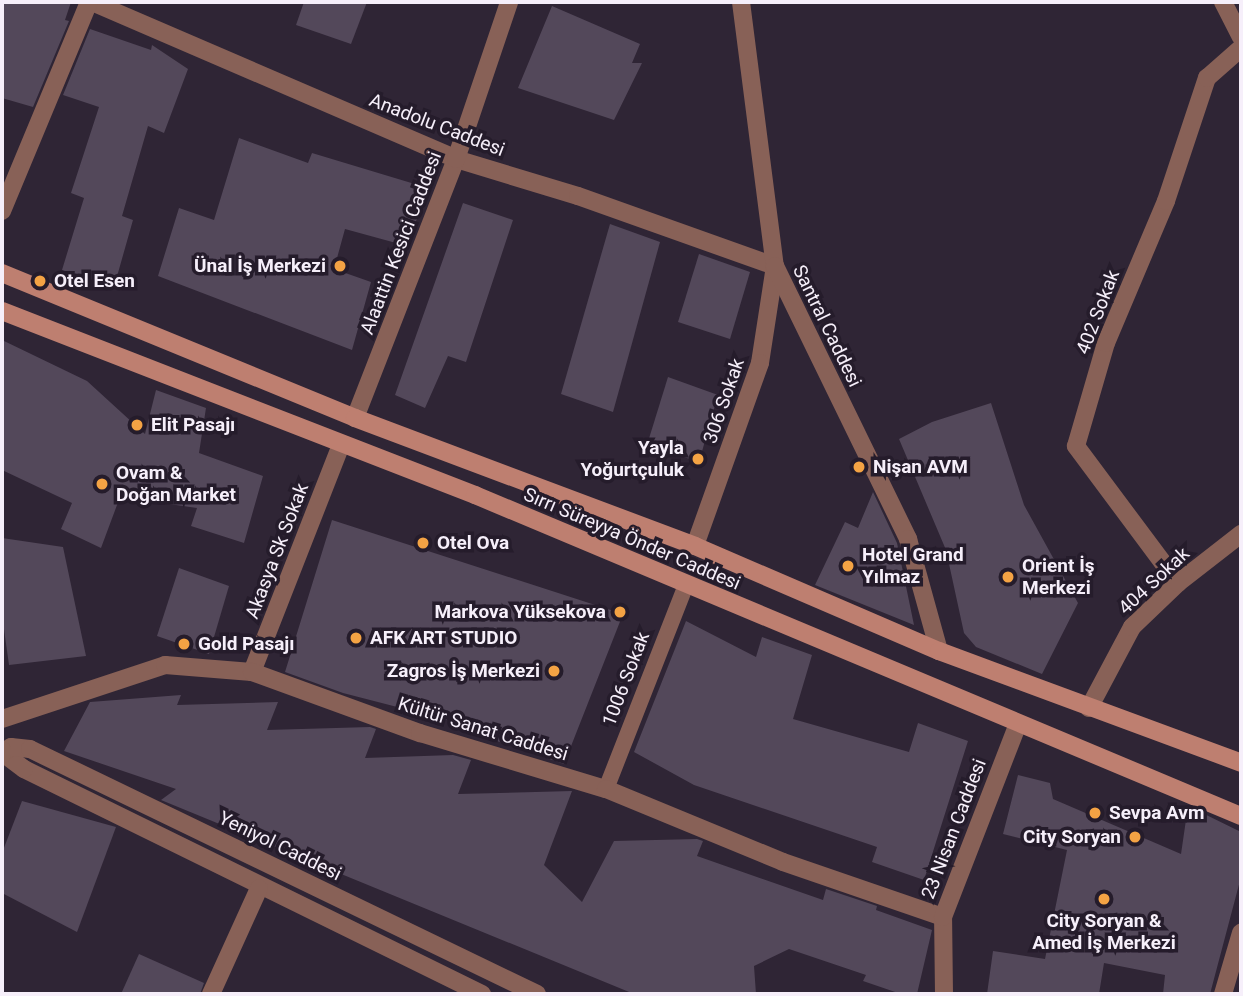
<!DOCTYPE html>
<meta charset="utf-8">
<style>
body{margin:0}
#map{position:relative;width:1243px;height:996px;overflow:hidden;background:#2f2535;font-family:Roboto,sans-serif}
div>[style]{position:absolute}
[style*='--x']{left:calc(var(--x)*1px);top:calc(var(--y)*1px);width:calc(var(--w)*1px);rotate:calc(var(--a)*1deg)}
.building>*{inset:0;background:#53485a}
.pedestrian>*{height:16px;margin:-8px;padding:0 8px;transform-origin:8px;border-radius:8px;background:#886157}
.minor>*{height:18px;margin:-9px;padding:0 9px;transform-origin:9px;border-radius:9px;background:#886157}
.tertiary>*{height:18px;margin:-9px;padding:0 9px;transform-origin:9px;border-radius:9px;background:#886157}
.secondary>*{height:18px;margin:-9px;padding:0 9px;transform-origin:9px;border-radius:9px;background:#be7f70}
.dots>*{width:19px;height:19px;translate:-50% -50%;box-sizing:border-box;border:4px solid #251c2b;border-radius:50%}
span{translate:-50% -50%;white-space:nowrap;text-align:center;line-height:1.15;-webkit-text-stroke:7px #251c2b;paint-order:stroke}
.street-label{font-size:19px;color:#f6effa}
.poi-label{font-size:19px;color:#f6effa;font-weight:700}
.right{translate:-100% -50%;text-align:right}
.left{translate:0 -50%;text-align:left}
.frame{position:absolute;inset:0;border:4px solid #f6effa;pointer-events:none}
</style>
<div id="map">
<div class="building">
<i style="clip-path:polygon(2px 2px,71px 2px,65px 20px,69px 21px,33px 107px,2px 98px)"></i>
<i style="clip-path:polygon(304px 2px,367px 2px,351px 44px,296px 25px)"></i>
<i style="clip-path:polygon(552px 6px,640px 44px,632px 63px,642px 63px,614px 120px,518px 88px)"></i>
<i style="clip-path:polygon(90px 29px,151px 50px,152px 45px,188px 69px,164px 133px,148px 126px,122px 216px,133px 220px,114px 287px,62px 270px,84px 198px,71px 193px,99px 107px,63px 95px)"></i>
<i style="clip-path:polygon(239px 138px,308px 163px,312px 153px,428px 188px,407px 246px,345px 229px,334px 269px,371px 282px,352px 350px,158px 276px,179px 208px,214px 220px)"></i>
<i style="clip-path:polygon(463px 203px,513px 220px,466px 362px,448px 356px,425px 408px,395px 395px)"></i>
<i style="clip-path:polygon(610px 224px,660px 242px,613px 412px,561px 394px)"></i>
<i style="clip-path:polygon(699px 254px,750px 272px,730px 339px,678px 322px)"></i>
<i style="clip-path:polygon(2px 340px,87px 381px,145px 434px,156px 390px,206px 408px,199px 453px,263px 476px,244px 543px,191px 526px,197px 508px,120px 497px,101px 548px,61px 529px,72px 503px,2px 470px)"></i>
<i style="clip-path:polygon(668px 377px,718px 395px,699px 462px,647px 445px)"></i>
<i style="clip-path:polygon(991px 403px,1024px 505px,1078px 603px,1042px 674px,976px 647px,964px 633px,946px 550px,899px 439px,932px 422px)"></i>
<i style="clip-path:polygon(873px 492px,897px 543px,914px 625px,815px 585px,845px 522px,858px 528px)"></i>
<i style="clip-path:polygon(332px 520px,623px 614px,564px 764px,462px 729px,463px 724px,343px 693px,285px 672px)"></i>
<i style="clip-path:polygon(2px 538px,63px 547px,86px 656px,9px 665px,2px 615px)"></i>
<i style="clip-path:polygon(179px 568px,229px 586px,209px 654px,157px 636px)"></i>
<i style="clip-path:polygon(686px 621px,756px 657px,762px 637px,812px 655px,793px 719px,909px 752px,918px 723px,968px 741px,924px 880px,872px 862px,877px 847px,694px 785px,634px 752px)"></i>
<i style="clip-path:polygon(181px 695px,177px 705px,278px 702px,267px 730px,370px 727px,376px 729px,365px 758px,453px 755px,471px 760px,458px 794px,572px 791px,544px 865px,582px 902px,614px 841px,697px 839px,703px 841px,697px 856px,823px 900px,826px 889px,877px 906px,876px 910px,932px 930px,917px 994px,901px 994px,863px 981px,866px 975px,789px 949px,754px 966px,756px 994px,634px 994px,161px 800px,176px 789px,64px 751px,90px 702px)"></i>
<i style="clip-path:polygon(1018px 775px,1050px 783px,1053px 799px,1181px 854px,1188px 806px,1241px 832px,1241px 877px,1210px 994px,1163px 994px,1165px 975px,1104px 963px,1099px 994px,987px 994px,993px 951px,1045px 959px,1067px 850px,1003px 834px)"></i>
<i style="clip-path:polygon(22px 801px,116px 827px,77px 932px,2px 893px,2px 853px)"></i>
<i style="clip-path:polygon(139px 954px,204px 983px,200px 994px,121px 994px)"></i>
</div>
<div class="pedestrian">
<i style="--x:606;--y:789;--w:219;--a:-68.6"></i>
</div>
<div class="minor">
<i style="--x:92;--y:2;--w:396;--a:23.3"></i>
<i style="--x:456;--y:159;--w:127;--a:16.9"></i>
<i style="--x:578;--y:196;--w:209;--a:19.6"></i>
<i style="--x:775;--y:266;--w:98;--a:98.8"></i>
<i style="--x:760;--y:363;--w:194;--a:109.6"></i>
<i style="--x:1223;--y:2;--w:39;--a:63"></i>
<i style="--x:355;--y:418;--w:278;--a:-68.7"></i>
<i style="--x:456;--y:159;--w:166;--a:-71.3"></i>
<i style="--x:1178;--y:583;--w:171;--a:-126.7"></i>
<i style="--x:1076;--y:446;--w:107;--a:-73.8"></i>
<i style="--x:1106;--y:343;--w:154;--a:-67.1"></i>
<i style="--x:1166;--y:201;--w:130;--a:-71.6"></i>
<i style="--x:1207;--y:78;--w:45;--a:-41.4"></i>
<i style="--x:252;--y:672;--w:244;--a:-68.6"></i>
<i style="--x:1089;--y:708;--w:92;--a:-62"></i>
<i style="--x:1132;--y:627;--w:64;--a:-43.7"></i>
<i style="--x:1178;--y:583;--w:80;--a:-37.9"></i>
<i style="--x:482;--y:994;--w:510;--a:-153.84"></i>
<i style="--x:24;--y:769;--w:26;--a:-143"></i>
<i style="--x:3;--y:753;--w:10;--a:-37"></i>
<i style="--x:11;--y:747;--w:19;--a:6"></i>
<i style="--x:30;--y:749;--w:563;--a:25.79"></i>
</div>
<div class="tertiary">
<i style="--x:741;--y:2;--w:266;--a:82.7"></i>
<i style="--x:775;--y:266;--w:304;--a:64"></i>
<i style="--x:908;--y:539;--w:116;--a:74.5"></i>
<i style="--x:2;--y:211;--w:226;--a:-67.4"></i>
<i style="--x:2;--y:719;--w:172;--a:-18.3"></i>
<i style="--x:165;--y:665;--w:87;--a:4.6"></i>
<i style="--x:252;--y:672;--w:179;--a:20"></i>
<i style="--x:420;--y:733;--w:194;--a:16.8"></i>
<i style="--x:606;--y:789;--w:191;--a:22.4"></i>
<i style="--x:783;--y:862;--w:169;--a:19"></i>
<i style="--x:2;--y:750;--w:5;--a:90"></i>
<i style="--x:211;--y:994;--w:116;--a:-65.6"></i>
<i style="--x:944;--y:994;--w:77;--a:-90.7"></i>
<i style="--x:943;--y:917;--w:207;--a:-68.8"></i>
<i style="--x:1223;--y:994;--w:64;--a:-73.6"></i>
</div>
<div class="secondary">
<i style="--x:2;--y:273;--w:382;--a:22.3"></i>
<i style="--x:355;--y:418;--w:363;--a:20.6"></i>
<i style="--x:695;--y:546;--w:266;--a:23.3"></i>
<i style="--x:939;--y:651;--w:322;--a:20.3"></i>
<i style="--x:2;--y:311;--w:508;--a:21.26"></i>
<i style="--x:475;--y:495;--w:831;--a:22.74"></i>
</div>
<div class="dots">
<i style="left:340px;top:266px;background:#f4a344"></i>
<i style="left:40px;top:281px;background:#f4a344"></i>
<i style="left:137px;top:425px;background:#f4a344"></i>
<i style="left:698px;top:459px;background:#f4a344"></i>
<i style="left:859px;top:467px;background:#f4a344"></i>
<i style="left:102px;top:484px;background:#f4a344"></i>
<i style="left:423px;top:543px;background:#f4a344"></i>
<i style="left:848px;top:566px;background:#f4a344"></i>
<i style="left:1008px;top:577px;background:#f4a344"></i>
<i style="left:620px;top:612px;background:#f4a344"></i>
<i style="left:356px;top:638px;background:#f4a344"></i>
<i style="left:184px;top:644px;background:#f4a344"></i>
<i style="left:554px;top:671px;background:#f4a344"></i>
<i style="left:1095px;top:813px;background:#f4a344"></i>
<i style="left:1135px;top:837px;background:#f4a344"></i>
<i style="left:1104px;top:899px;background:#f4a344"></i>
</div>
<div class="street-label">
<span style="left:437px;top:125px;rotate:21deg">Anadolu Caddesi</span>
<span style="left:401px;top:243px;rotate:-69deg">Alaattin Kesici Caddesi</span>
<span style="left:1098px;top:312px;rotate:-69deg">402 Sokak</span>
<span style="left:827px;top:326px;rotate:64deg">Santral Caddesi</span>
<span style="left:724px;top:401px;rotate:-71deg">306 Sokak</span>
<span style="left:632px;top:539px;rotate:23deg">Sırrı Süreyya Önder Caddesi</span>
<span style="left:277px;top:551px;rotate:-69deg">Akasya Sk Sokak</span>
<span style="left:1154px;top:581px;rotate:-43deg">404 Sokak</span>
<span style="left:626px;top:679px;rotate:-69deg">1006 Sokak</span>
<span style="left:483px;top:729px;rotate:17deg">Kültür Sanat Caddesi</span>
<span style="left:954px;top:829px;rotate:-69deg">23 Nisan Caddesi</span>
<span style="left:280px;top:846px;rotate:26deg">Yeniyol Caddesi</span>
</div>
<div class="poi-label">
<span class="right" style="left:326px;top:266px">Ünal İş Merkezi</span>
<span class="left" style="left:54px;top:281px">Otel Esen</span>
<span class="left" style="left:151px;top:425px">Elit Pasajı</span>
<span class="right" style="left:684px;top:459px">Yayla<br>Yoğurtçuluk</span>
<span class="left" style="left:873px;top:467px">Nişan AVM</span>
<span class="left" style="left:116px;top:484px">Ovam &amp;<br>Doğan Market</span>
<span class="left" style="left:437px;top:543px">Otel Ova</span>
<span class="left" style="left:862px;top:566px">Hotel Grand<br>Yılmaz</span>
<span class="left" style="left:1022px;top:577px">Orient İş<br>Merkezi</span>
<span class="right" style="left:606px;top:612px">Markova Yüksekova</span>
<span class="left" style="left:370px;top:638px">AFK ART STUDIO</span>
<span class="left" style="left:198px;top:644px">Gold Pasajı</span>
<span class="right" style="left:540px;top:671px">Zagros İş Merkezi</span>
<span class="left" style="left:1109px;top:813px">Sevpa Avm</span>
<span class="right" style="left:1121px;top:837px">City Soryan</span>
<span style="left:1104px;top:932px">City Soryan &amp;<br>Amed İş Merkezi</span>
</div>
<div class="frame"></div>
</div>
